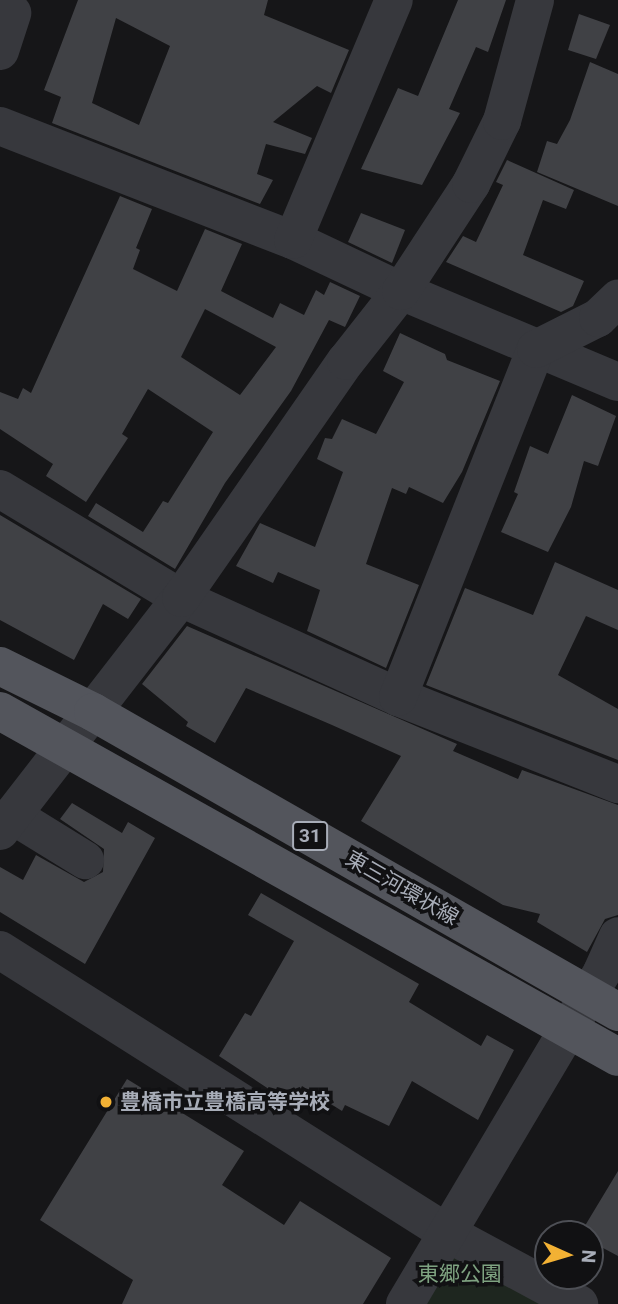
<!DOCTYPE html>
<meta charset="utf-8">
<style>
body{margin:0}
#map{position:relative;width:618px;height:1304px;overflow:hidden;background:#161618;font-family:Roboto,"Noto Sans JP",sans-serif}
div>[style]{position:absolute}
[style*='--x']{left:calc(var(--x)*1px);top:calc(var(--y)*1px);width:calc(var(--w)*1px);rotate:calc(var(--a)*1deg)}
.green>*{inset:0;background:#1e261f}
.building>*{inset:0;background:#404145}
.minor>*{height:38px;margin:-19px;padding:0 19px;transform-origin:19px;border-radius:19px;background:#37383d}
.major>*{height:38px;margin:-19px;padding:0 19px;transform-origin:19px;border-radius:19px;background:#53555c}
.dots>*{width:19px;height:19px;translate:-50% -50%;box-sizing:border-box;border:4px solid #111113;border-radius:50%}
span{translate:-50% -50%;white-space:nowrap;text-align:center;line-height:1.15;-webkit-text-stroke:7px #111113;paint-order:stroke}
.shield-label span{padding:2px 5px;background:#111113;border:2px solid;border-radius:5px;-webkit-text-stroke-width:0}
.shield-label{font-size:19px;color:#a8adb8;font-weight:700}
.street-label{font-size:21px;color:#a8adb8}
.poi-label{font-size:21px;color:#a8adb8;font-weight:700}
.left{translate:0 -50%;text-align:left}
.park-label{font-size:21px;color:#7fa381}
.north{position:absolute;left:534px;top:1220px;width:70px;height:70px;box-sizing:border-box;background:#111113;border:2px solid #4d4f55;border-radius:50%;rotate:94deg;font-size:19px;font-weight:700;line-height:28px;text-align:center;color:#a8adb8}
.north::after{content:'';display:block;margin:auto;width:24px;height:32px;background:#f2b134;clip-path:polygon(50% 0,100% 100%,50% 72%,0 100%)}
</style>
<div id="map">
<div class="green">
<i style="clip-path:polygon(449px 1234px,579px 1304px,405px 1304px)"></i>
</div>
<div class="building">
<i style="clip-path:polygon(evenodd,78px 0,268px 0,264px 15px,349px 50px,331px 93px,317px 86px,273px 122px,312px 138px,305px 154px,266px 144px,257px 174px,273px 180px,260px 204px,52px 123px,61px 97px,44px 90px,78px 0,116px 18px,170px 46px,139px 125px,92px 103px,116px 18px)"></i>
<i style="clip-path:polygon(458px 0,506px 0,488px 52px,476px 47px,449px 109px,460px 113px,422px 185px,361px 169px,398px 88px,418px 96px)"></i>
<i style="clip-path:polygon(579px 14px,610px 25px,596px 59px,568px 50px)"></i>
<i style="clip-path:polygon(590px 62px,618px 74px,618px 206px,537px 172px,547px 141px,557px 144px,570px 120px)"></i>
<i style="clip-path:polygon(507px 160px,574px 190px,566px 209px,543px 200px,523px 255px,584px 281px,573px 306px,561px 312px,446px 262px,463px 236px,476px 242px,503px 185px,496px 182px)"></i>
<i style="clip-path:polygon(evenodd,120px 196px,152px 209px,136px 248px,140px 250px,133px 269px,177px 291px,205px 229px,242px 244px,221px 291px,273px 318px,280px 303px,304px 315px,316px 290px,324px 295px,330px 282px,360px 296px,345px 327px,329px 320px,291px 391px,225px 483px,175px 569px,88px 516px,96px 503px,143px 532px,163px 501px,168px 503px,213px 432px,148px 389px,122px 434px,128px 438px,86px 502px,46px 476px,53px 464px,0 429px,0 392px,18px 399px,23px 388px,31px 393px,120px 196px,205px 309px,276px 347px,240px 395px,181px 357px,205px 309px)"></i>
<i style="clip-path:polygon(361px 213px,405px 230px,392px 263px,348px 242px)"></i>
<i style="clip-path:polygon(400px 333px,445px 354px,447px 360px,500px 381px,462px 472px,443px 503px,409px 487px,406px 494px,392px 488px,366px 564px,419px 585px,386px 668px,307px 631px,320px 590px,278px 572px,273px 583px,236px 566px,260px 523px,315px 547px,343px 472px,317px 459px,325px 438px,332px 439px,342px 419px,376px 434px,404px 382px,383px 371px)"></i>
<i style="clip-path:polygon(572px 395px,616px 416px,598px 466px,584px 461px,571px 507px,548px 552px,501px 532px,518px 494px,514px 492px,530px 446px,548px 454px)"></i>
<i style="clip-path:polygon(0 515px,141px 599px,128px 619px,103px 604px,74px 660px,0 620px)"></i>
<i style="clip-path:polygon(555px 562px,618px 590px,618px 630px,586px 616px,558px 675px,618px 709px,618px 760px,426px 685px,465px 588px,533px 615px)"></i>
<i style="clip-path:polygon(187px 626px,457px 744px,453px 751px,518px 779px,522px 770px,618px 805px,618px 915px,605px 919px,587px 952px,537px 922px,540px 914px,503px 905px,361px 821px,401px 756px,332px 725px,246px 688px,215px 743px,186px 726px,188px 722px,142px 684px)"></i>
<i style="clip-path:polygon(72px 803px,122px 833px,128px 822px,155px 838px,85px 964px,0 912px,0 867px,23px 880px,36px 855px,84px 882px,103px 872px,104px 849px,60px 819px)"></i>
<i style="clip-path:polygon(261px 893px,419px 984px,409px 1002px,481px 1046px,487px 1035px,514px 1050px,478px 1120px,412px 1081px,389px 1126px,345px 1105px,342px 1111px,302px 1086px,293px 1105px,219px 1056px,245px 1013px,251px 1016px,294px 941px,248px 915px)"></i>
<i style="clip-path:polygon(127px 1079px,244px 1151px,222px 1185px,284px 1225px,300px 1201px,391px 1258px,363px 1304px,122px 1304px,133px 1280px,40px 1220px)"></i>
<i style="clip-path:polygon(618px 1171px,618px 1256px,590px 1241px,590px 1234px,580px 1234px)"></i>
</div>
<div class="minor">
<i style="--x:0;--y:51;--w:40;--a:-72"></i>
<i style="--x:0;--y:126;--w:314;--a:21.3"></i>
<i style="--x:293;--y:240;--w:119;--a:25.3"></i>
<i style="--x:401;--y:291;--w:235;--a:22.8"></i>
<i style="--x:293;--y:240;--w:260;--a:-67.2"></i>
<i style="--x:0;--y:489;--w:211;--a:31.1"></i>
<i style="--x:181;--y:598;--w:239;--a:24.5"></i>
<i style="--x:398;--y:697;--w:237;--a:21.6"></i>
<i style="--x:398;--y:697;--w:374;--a:-68.4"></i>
<i style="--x:536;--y:349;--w:69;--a:-26.6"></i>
<i style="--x:598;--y:318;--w:28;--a:-44"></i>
<i style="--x:12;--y:815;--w:86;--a:31.7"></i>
<i style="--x:0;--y:831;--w:295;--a:-52.2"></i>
<i style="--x:181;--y:598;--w:289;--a:-55.2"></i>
<i style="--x:346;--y:361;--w:89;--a:-51.8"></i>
<i style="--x:401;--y:291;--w:128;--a:-56.8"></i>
<i style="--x:471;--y:184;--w:70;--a:-63.8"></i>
<i style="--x:502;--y:121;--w:125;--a:-74.7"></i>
<i style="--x:0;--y:950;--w:531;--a:32.31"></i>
<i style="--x:449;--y:1234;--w:148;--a:28.3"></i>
<i style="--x:405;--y:1304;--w:386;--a:-59.3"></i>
<i style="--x:602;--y:972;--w:39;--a:-66"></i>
</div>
<div class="major">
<i style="--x:0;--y:666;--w:104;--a:26.3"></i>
<i style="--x:93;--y:712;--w:605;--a:29.74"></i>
<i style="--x:0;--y:711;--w:708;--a:29.24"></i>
</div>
<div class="dots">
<i style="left:106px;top:1102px;background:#f2b134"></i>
</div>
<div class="shield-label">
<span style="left:310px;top:836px">31</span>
</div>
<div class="street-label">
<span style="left:402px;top:888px;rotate:30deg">東三河環状線</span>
</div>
<div class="poi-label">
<span class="left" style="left:120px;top:1102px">豊橋市立豊橋高等学校</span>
</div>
<div class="park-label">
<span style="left:460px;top:1274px">東郷公園</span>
</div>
<div class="north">N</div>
</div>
